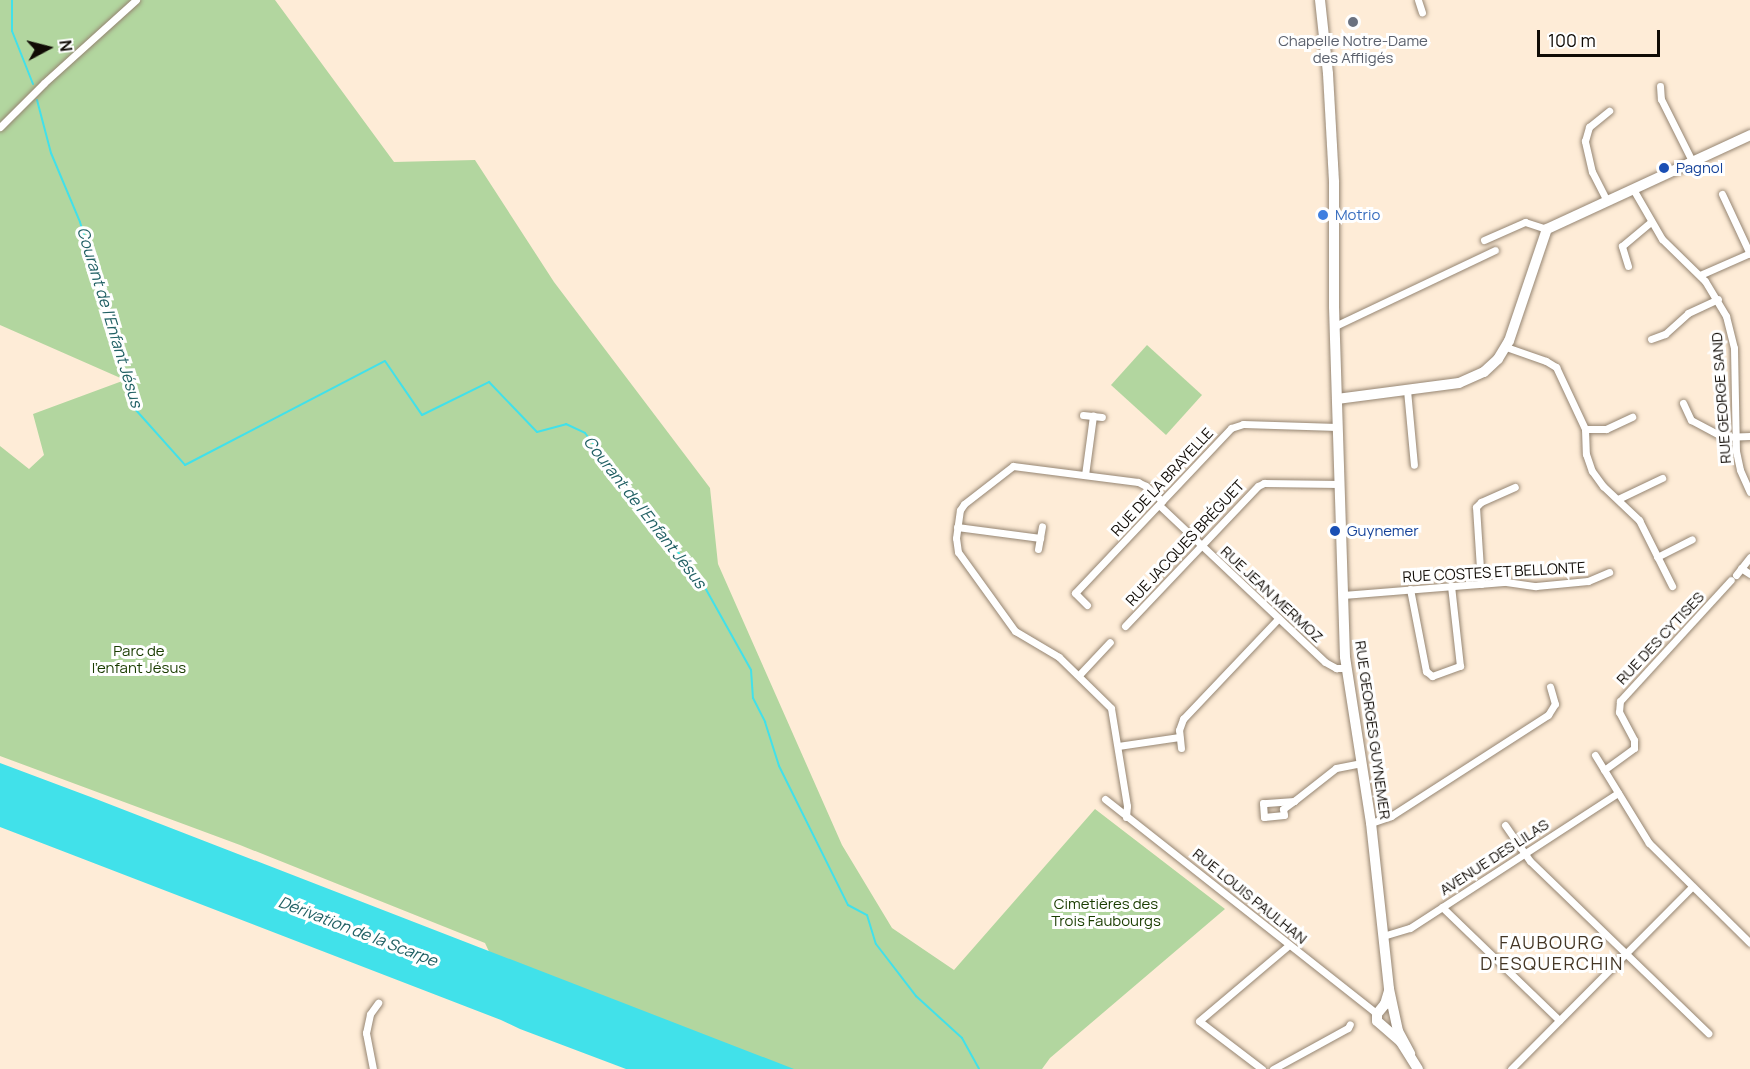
<!DOCTYPE html>
<meta charset="utf-8">
<style>
body{margin:0}
#map{position:relative;width:1750px;height:1069px;overflow:hidden;background:#feecd7;font-family:Manrope,sans-serif}
div>[style]{position:absolute}
[style*='--x']{left:calc(var(--x)*1px);top:calc(var(--y)*1px);width:calc(var(--w)*1px);rotate:calc(var(--a)*1deg)}
.green>*{inset:0;background:#b2d69f}
.water>*{inset:0;background:#41e1ea}
.stream>*{height:2px;margin:-1px;padding:0 1px;transform-origin:1px;border-radius:1px;background:#41e1ea}
.roads{filter:drop-shadow(0 0 2px #958572) drop-shadow(0 0 2px #958572)}
.street>*{height:7px;margin:-3.5px;padding:0 3.5px;transform-origin:3.5px;border-radius:3.5px;background:#fff}
.secondary>*{height:10px;margin:-5px;padding:0 5px;transform-origin:5px;border-radius:5px;background:#fff}
.dots>*{width:16px;height:16px;translate:-50% -50%;box-sizing:border-box;border:3px solid #fff;border-radius:50%}
span{translate:-50% -50%;white-space:nowrap;text-align:center;line-height:1.15;-webkit-text-stroke:6px #fff;paint-order:stroke}
.worship-label{font-size:15px;color:#5b616d}
.transit-label{font-size:15px;color:#164399}
.left{translate:0 -50%;text-align:left}
.shop-label{font-size:15px;color:#366cbe}
.street-label{font-size:15px;color:#100b05}
.park-label{font-size:15px;color:#1a3c00}
.water-label{font-size:16px;color:#216064;font-style:italic}
.quarter-label{font-size:18px;color:#443625;letter-spacing:1.5px}
.north{position:absolute;left:18px;top:18px;width:60px;height:60px;-webkit-text-stroke:4px #fff;paint-order:stroke;rotate:83deg;font-size:16px;font-weight:700;line-height:24px;text-align:center;color:#100b05}
.north::after{content:'';display:block;margin:auto;width:21px;height:27px;background:#100b05;clip-path:polygon(50% 0,100% 100%,50% 72%,0 100%)}
.scale{position:absolute;left:1537px;top:30px;width:123px;height:27px;box-sizing:border-box;border:3px solid #100b05;border-top:0;padding-left:8px;font-size:18px;line-height:21px;white-space:nowrap;color:#100b05;-webkit-text-stroke:4px #fff;paint-order:stroke}
</style>
<div id="map">
<div class="green">
<i style="clip-path:polygon(0 0,275px 0,394px 162px,475px 160px,554px 282px,710px 488px,718px 564px,842px 845px,892px 928px,954px 970px,1095px 809px,1225px 909px,1050px 1058px,1042px 1069px,664px 1069px,517px 1011px,485px 943px,240px 845px,0 756px,0 446px,29px 469px,44px 455px,33px 414px,125px 380px,0 325px)"></i>
<i style="clip-path:polygon(1147px 345px,1202px 395px,1166px 435px,1111px 385px)"></i>
</div>
<div class="water">
<i style="clip-path:polygon(0 763px,96px 799px,794px 1069px,626px 1069px,520px 1029px,501px 1020px,0 827px)"></i>
</div>
<div class="stream">
<i style="--x:12;--y:0;--w:31;--a:90"></i>
<i style="--x:12;--y:31;--w:57;--a:68.4"></i>
<i style="--x:37;--y:100;--w:55;--a:75.2"></i>
<i style="--x:51;--y:153;--w:75;--a:67.2"></i>
<i style="--x:80;--y:222;--w:195;--a:73.6"></i>
<i style="--x:135;--y:409;--w:75;--a:48.2"></i>
<i style="--x:185;--y:465;--w:225;--a:-27.5"></i>
<i style="--x:385;--y:361;--w:65;--a:55.6"></i>
<i style="--x:422;--y:415;--w:75;--a:-26.2"></i>
<i style="--x:489;--y:382;--w:69;--a:46.2"></i>
<i style="--x:537;--y:432;--w:30;--a:-15"></i>
<i style="--x:566;--y:424;--w:21;--a:25"></i>
<i style="--x:585;--y:433;--w:192;--a:52"></i>
<i style="--x:703;--y:584;--w:98;--a:60.8"></i>
<i style="--x:751;--y:670;--w:28;--a:86"></i>
<i style="--x:753;--y:698;--w:27;--a:63"></i>
<i style="--x:765;--y:722;--w:46;--a:72.3"></i>
<i style="--x:779;--y:766;--w:155;--a:63.6"></i>
<i style="--x:848;--y:905;--w:21;--a:28"></i>
<i style="--x:867;--y:915;--w:30;--a:73"></i>
<i style="--x:876;--y:944;--w:66;--a:52.4"></i>
<i style="--x:916;--y:996;--w:62;--a:42.4"></i>
<i style="--x:962;--y:1038;--w:35;--a:61"></i>
</div>
<div class="roads">
<div class="street">
<i style="--x:1418;--y:0;--w:13;--a:72"></i>
<i style="--x:1660;--y:86;--w:13;--a:86"></i>
<i style="--x:1661;--y:99;--w:69;--a:63.4"></i>
<i style="--x:0;--y:127;--w:62;--a:-45"></i>
<i style="--x:44;--y:83;--w:124;--a:-42.1"></i>
<i style="--x:1633;--y:189;--w:58;--a:59.9"></i>
<i style="--x:1662;--y:239;--w:60;--a:44.3"></i>
<i style="--x:1705;--y:281;--w:41;--a:59"></i>
<i style="--x:1726;--y:316;--w:33;--a:76"></i>
<i style="--x:1734;--y:348;--w:103;--a:88.9"></i>
<i style="--x:1736;--y:451;--w:19;--a:78"></i>
<i style="--x:1740;--y:470;--w:24;--a:66"></i>
<i style="--x:1722;--y:194;--w:66;--a:65"></i>
<i style="--x:1607;--y:201;--w:33;--a:-117"></i>
<i style="--x:1592;--y:172;--w:32;--a:-103"></i>
<i style="--x:1585;--y:141;--w:15;--a:-74"></i>
<i style="--x:1589;--y:127;--w:26;--a:-39"></i>
<i style="--x:1484;--y:240;--w:45;--a:-23.7"></i>
<i style="--x:1525;--y:222;--w:23;--a:18"></i>
<i style="--x:1628;--y:266;--w:21;--a:-107"></i>
<i style="--x:1622;--y:246;--w:38;--a:-40"></i>
<i style="--x:1700;--y:275;--w:55;--a:-23.7"></i>
<i style="--x:1335;--y:326;--w:177;--a:-25.4"></i>
<i style="--x:1651;--y:339;--w:15;--a:-20"></i>
<i style="--x:1665;--y:334;--w:31;--a:-42"></i>
<i style="--x:1688;--y:313;--w:33;--a:-25"></i>
<i style="--x:1506;--y:347;--w:42;--a:19.3"></i>
<i style="--x:1546;--y:361;--w:12;--a:31"></i>
<i style="--x:1556;--y:367;--w:68;--a:64.9"></i>
<i style="--x:1585;--y:429;--w:25;--a:88"></i>
<i style="--x:1586;--y:454;--w:18;--a:71"></i>
<i style="--x:1592;--y:471;--w:19;--a:54"></i>
<i style="--x:1603;--y:486;--w:50;--a:43.4"></i>
<i style="--x:1639;--y:520;--w:74;--a:63.4"></i>
<i style="--x:1407;--y:390;--w:75;--a:84.7"></i>
<i style="--x:1683;--y:403;--w:19;--a:65"></i>
<i style="--x:1691;--y:420;--w:36;--a:28"></i>
<i style="--x:1723;--y:437;--w:27;--a:-2"></i>
<i style="--x:1083;--y:415;--w:19;--a:6"></i>
<i style="--x:1585;--y:429;--w:21;--a:0"></i>
<i style="--x:1606;--y:429;--w:29;--a:-25"></i>
<i style="--x:1085;--y:475;--w:60;--a:-82.3"></i>
<i style="--x:1618;--y:499;--w:49;--a:-25.5"></i>
<i style="--x:1159;--y:505;--w:228;--a:43.4"></i>
<i style="--x:1325;--y:662;--w:13;--a:29"></i>
<i style="--x:1336;--y:668;--w:10;--a:0"></i>
<i style="--x:957;--y:527;--w:84;--a:7.5"></i>
<i style="--x:1038;--y:549;--w:23;--a:-80"></i>
<i style="--x:1657;--y:557;--w:39;--a:-27"></i>
<i style="--x:1741;--y:568;--w:11;--a:34"></i>
<i style="--x:1736;--y:575;--w:23;--a:-52"></i>
<i style="--x:1481;--y:584;--w:77;--a:-93.7"></i>
<i style="--x:1476;--y:507;--w:7;--a:-45"></i>
<i style="--x:1481;--y:502;--w:37;--a:-24"></i>
<i style="--x:1410;--y:589;--w:84;--a:79"></i>
<i style="--x:1426;--y:671;--w:8;--a:40"></i>
<i style="--x:1432;--y:676;--w:30;--a:-20"></i>
<i style="--x:1460;--y:666;--w:81;--a:-96.4"></i>
<i style="--x:1343;--y:595;--w:164;--a:-4.6"></i>
<i style="--x:1506;--y:582;--w:30;--a:8"></i>
<i style="--x:1536;--y:586;--w:52;--a:-5.5"></i>
<i style="--x:1588;--y:581;--w:23;--a:-23"></i>
<i style="--x:1087;--y:605;--w:17;--a:-135"></i>
<i style="--x:1075;--y:593;--w:227;--a:-46.6"></i>
<i style="--x:1231;--y:428;--w:13;--a:-18"></i>
<i style="--x:1243;--y:424;--w:94;--a:1.8"></i>
<i style="--x:1125;--y:626;--w:193;--a:-46.5"></i>
<i style="--x:1258;--y:486;--w:7;--a:-27"></i>
<i style="--x:1264;--y:483;--w:75;--a:0.8"></i>
<i style="--x:1079;--y:675;--w:45;--a:-46.8"></i>
<i style="--x:1118;--y:746;--w:62;--a:-8.4"></i>
<i style="--x:1181;--y:748;--w:18;--a:-96"></i>
<i style="--x:1179;--y:730;--w:12;--a:-70"></i>
<i style="--x:1183;--y:719;--w:139;--a:-46.5"></i>
<i style="--x:1595;--y:755;--w:103;--a:58.5"></i>
<i style="--x:1649;--y:843;--w:142;--a:44.7"></i>
<i style="--x:1604;--y:770;--w:37;--a:-36"></i>
<i style="--x:1634;--y:748;--w:8;--a:-90"></i>
<i style="--x:1634;--y:740;--w:32;--a:-118"></i>
<i style="--x:1619;--y:712;--w:11;--a:-85"></i>
<i style="--x:1620;--y:701;--w:164;--a:-47.5"></i>
<i style="--x:1105;--y:799;--w:347;--a:38.3"></i>
<i style="--x:1294;--y:801;--w:31;--a:176"></i>
<i style="--x:1263;--y:803;--w:14;--a:86"></i>
<i style="--x:1264;--y:817;--w:20;--a:-6"></i>
<i style="--x:1284;--y:815;--w:6;--a:-99"></i>
<i style="--x:1283;--y:809;--w:14;--a:-36"></i>
<i style="--x:1294;--y:801;--w:53;--a:-38.2"></i>
<i style="--x:1336;--y:768;--w:26;--a:-11"></i>
<i style="--x:1126;--y:817;--w:11;--a:-85"></i>
<i style="--x:1127;--y:806;--w:99;--a:-99.3"></i>
<i style="--x:1111;--y:708;--w:73;--a:-135.6"></i>
<i style="--x:1059;--y:657;--w:51;--a:-149.4"></i>
<i style="--x:1015;--y:631;--w:97;--a:-125.8"></i>
<i style="--x:958;--y:552;--w:14;--a:-98"></i>
<i style="--x:956;--y:538;--w:28;--a:-82"></i>
<i style="--x:960;--y:510;--w:7;--a:-56"></i>
<i style="--x:964;--y:504;--w:62;--a:-37.8"></i>
<i style="--x:1013;--y:466;--w:126;--a:7.3"></i>
<i style="--x:1138;--y:482;--w:9;--a:27"></i>
<i style="--x:1146;--y:486;--w:22;--a:43"></i>
<i style="--x:1371;--y:823;--w:21;--a:-19"></i>
<i style="--x:1391;--y:816;--w:187;--a:-32.8"></i>
<i style="--x:1548;--y:715;--w:13;--a:-58"></i>
<i style="--x:1555;--y:704;--w:18;--a:-106"></i>
<i style="--x:1505;--y:825;--w:44;--a:55.2"></i>
<i style="--x:1530;--y:861;--w:248;--a:44"></i>
<i style="--x:1442;--y:907;--w:163;--a:44"></i>
<i style="--x:1383;--y:936;--w:28;--a:-17"></i>
<i style="--x:1410;--y:928;--w:248;--a:-33"></i>
<i style="--x:373;--y:1069;--w:37;--a:-101"></i>
<i style="--x:366;--y:1033;--w:19;--a:-78"></i>
<i style="--x:370;--y:1014;--w:14;--a:-54"></i>
<i style="--x:1262;--y:1069;--w:79;--a:-142.7"></i>
<i style="--x:1199;--y:1021;--w:118;--a:-40.2"></i>
<i style="--x:1273;--y:1069;--w:85;--a:-28.7"></i>
<i style="--x:1348;--y:1028;--w:4;--a:-63"></i>
<i style="--x:1511;--y:1069;--w:257;--a:-45.2"></i>
</div>
<div class="secondary">
<i style="--x:1320;--y:0;--w:74;--a:83.8"></i>
<i style="--x:1328;--y:74;--w:108;--a:86.8"></i>
<i style="--x:1334;--y:182;--w:125;--a:90"></i>
<i style="--x:1334;--y:307;--w:350;--a:88.2"></i>
<i style="--x:1345;--y:657;--w:168;--a:81.1"></i>
<i style="--x:1371;--y:823;--w:167;--a:83.8"></i>
<i style="--x:1389;--y:989;--w:43;--a:77.9"></i>
<i style="--x:1398;--y:1031;--w:26;--a:62"></i>
<i style="--x:1337;--y:399;--w:123;--a:-7.5"></i>
<i style="--x:1459;--y:383;--w:27;--a:-24"></i>
<i style="--x:1484;--y:372;--w:19;--a:-43"></i>
<i style="--x:1498;--y:359;--w:21;--a:-59"></i>
<i style="--x:1509;--y:341;--w:118;--a:-71.3"></i>
<i style="--x:1547;--y:229;--w:224;--a:-24.8"></i>
<i style="--x:1389;--y:991;--w:14;--a:107"></i>
<i style="--x:1385;--y:1004;--w:13;--a:129"></i>
<i style="--x:1377;--y:1014;--w:7;--a:90"></i>
<i style="--x:1377;--y:1021;--w:32;--a:41"></i>
<i style="--x:1401;--y:1042;--w:32;--a:58"></i>
</div>
</div>
<div class="dots">
<i style="left:1353px;top:22px;background:#6b7280"></i>
<i style="left:1664px;top:168px;background:#1a4fb4"></i>
<i style="left:1323px;top:215px;background:#3f7fe0"></i>
<i style="left:1335px;top:531px;background:#1a4fb4"></i>
</div>
<div class="worship-label">
<span style="left:1353px;top:49px">Chapelle Notre-Dame<br>des Affligés</span>
</div>
<div class="transit-label">
<span class="left" style="left:1676px;top:168px">Pagnol</span>
<span class="left" style="left:1347px;top:531px">Guynemer</span>
</div>
<div class="shop-label">
<span class="left" style="left:1335px;top:215px">Motrio</span>
</div>
<div class="street-label">
<span style="left:1721px;top:398px;rotate:-94deg">RUE GEORGE SAND</span>
<span style="left:1162px;top:482px;rotate:-47deg">RUE DE LA BRAYELLE</span>
<span style="left:1185px;top:543px;rotate:-47deg">RUE JACQUES BRÉGUET</span>
<span style="left:1494px;top:572px;rotate:-3deg">RUE COSTES ET BELLONTE</span>
<span style="left:1272px;top:594px;rotate:43deg">RUE JEAN MERMOZ</span>
<span style="left:1660px;top:638px;rotate:-47deg">RUE DES CYTISES</span>
<span style="left:1373px;top:730px;rotate:82deg">RUE GEORGES GUYNEMER</span>
<span style="left:1494px;top:857px;rotate:-33deg">AVENUE DES LILAS</span>
<span style="left:1250px;top:896px;rotate:39deg">RUE LOUIS PAULHAN</span>
</div>
<div class="park-label">
<span style="left:139px;top:659px">Parc de<br>l'enfant Jésus</span>
<span style="left:1106px;top:912px">Cimetières des<br>Trois Faubourgs</span>
</div>
<div class="water-label">
<span style="left:110px;top:317px;rotate:73deg">Courant de l'Enfant Jésus</span>
<span style="left:645px;top:512px;rotate:52deg">Courant de l'Enfant Jésus</span>
<span style="left:358px;top:931px;rotate:21deg">Dérivation de la Scarpe</span>
</div>
<div class="quarter-label">
<span style="left:1552px;top:953px">FAUBOURG<br>D'ESQUERCHIN</span>
</div>
<div class="north">N</div>
<div class="scale">100 m</div>
</div>
